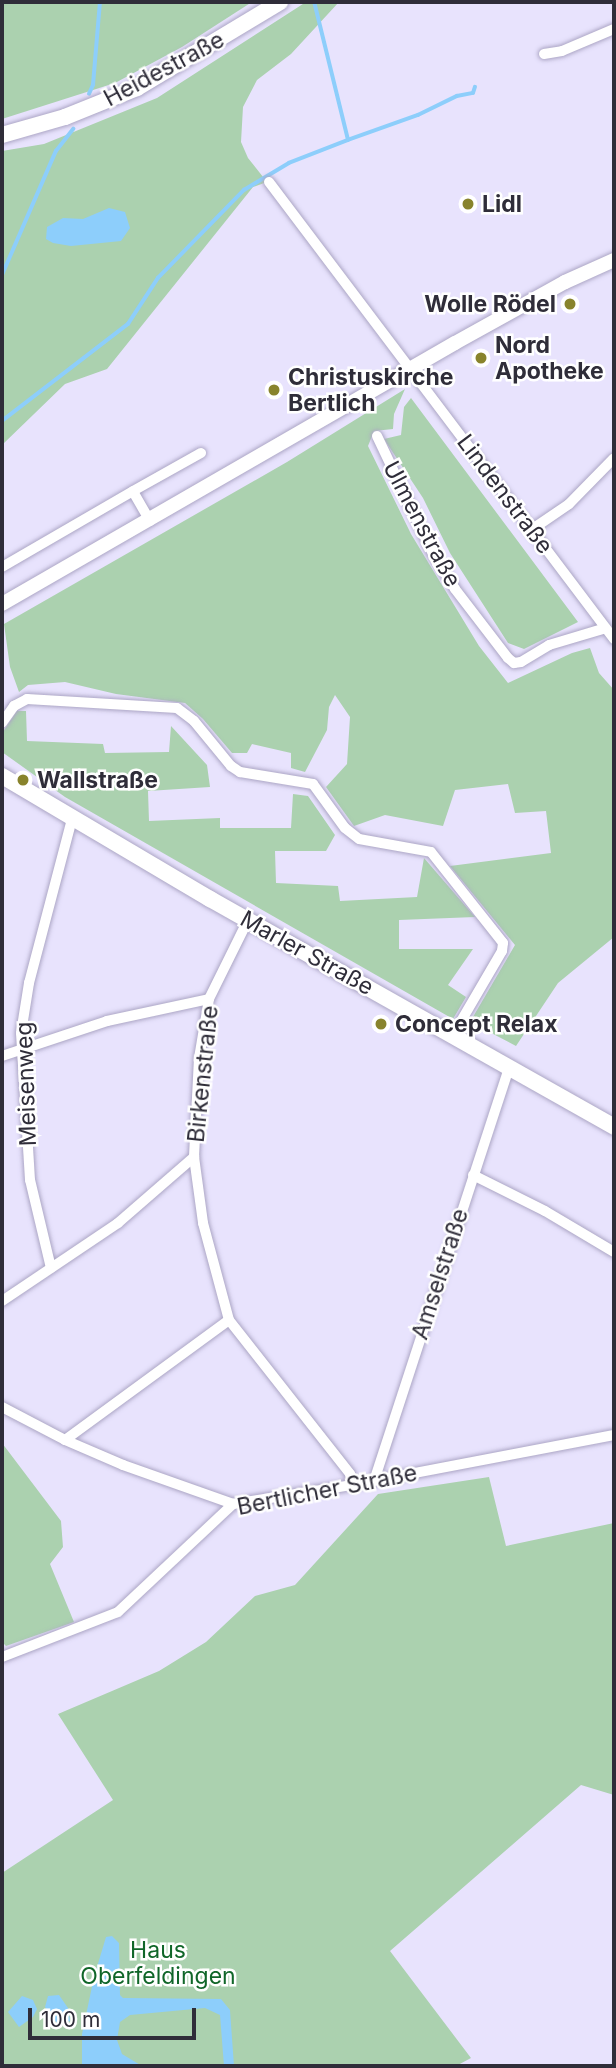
<!DOCTYPE html>
<meta charset="utf-8">
<style>
body{margin:0}
#map{position:relative;width:616px;height:2068px;overflow:hidden;background:#e8e3fd;font-family:Inter,sans-serif}
div>[style]{position:absolute}
[style*='--x']{left:calc(var(--x)*1px);top:calc(var(--y)*1px);width:calc(var(--w)*1px);rotate:calc(var(--a)*1deg)}
.green>*{inset:0;background:#abd1af}
.water>*{inset:0;background:#8dcefb}
.stream>*{height:3.5px;margin:-1.75px;padding:0 1.75px;transform-origin:1.75px;border-radius:1.75px;background:#8dcefb}
.roads{filter:drop-shadow(0 0 2px #aca6c5) drop-shadow(0 0 2px #aca6c5)}
.minor>*{height:10px;margin:-5px;padding:0 5px;transform-origin:5px;border-radius:5px;background:#fff}
.tertiary>*{height:14px;margin:-7px;padding:0 7px;transform-origin:7px;border-radius:7px;background:#fff}
.secondary>*{height:16px;margin:-8px;padding:0 8px;transform-origin:8px;border-radius:8px;background:#fff}
.dots>*{width:19px;height:19px;translate:-50% -50%;box-sizing:border-box;border:4px solid #fff;border-radius:50%}
span{translate:-50% -50%;white-space:nowrap;text-align:center;line-height:1.15;-webkit-text-stroke:5px #fff;paint-order:stroke}
.street-label{font-size:23px;color:#2f2d39}
.poi-label{font-size:23px;color:#2f2d39;font-weight:700}
.left{translate:0 -50%;text-align:left}
.right{translate:-100% -50%;text-align:right}
.park-label{font-size:23px;color:#106629}
.frame{position:absolute;inset:0;border:4px solid #2f2d39;pointer-events:none}
.scale{position:absolute;left:28px;top:2008px;width:168px;height:32px;box-sizing:border-box;border:4px solid #2f2d39;border-top:0;padding-left:9px;font-size:21px;line-height:24px;white-space:nowrap;color:#2f2d39;-webkit-text-stroke:5px #fff;paint-order:stroke}
</style>
<div id="map">
<div class="green">
<i style="clip-path:polygon(2px 2px,252px 2px,182px 47px,115px 83px,2px 119px)"></i>
<i style="clip-path:polygon(306px 2px,339px 2px,291px 54px,257px 80px,243px 107px,241px 142px,248px 158px,267px 182px,253px 187px,107px 369px,65px 384px,2px 445px,2px 151px,44px 144px,157px 98px)"></i>
<i style="clip-path:polygon(405px 389px,394px 414px,393px 429px,374px 431px,368px 446px,411px 534px,479px 646px,508px 683px,572px 653px,590px 648px,599px 673px,614px 690px,614px 937px,558px 983px,516px 1046px,470px 1022px,515px 945px,450px 866px,551px 853px,546px 811px,515px 813px,508px 784px,455px 790px,443px 826px,385px 815px,354px 826px,326px 787px,347px 764px,350px 717px,335px 695px,329px 707px,327px 730px,305px 772px,291px 768px,291px 753px,252px 744px,247px 753px,232px 753px,203px 719px,185px 703px,116px 694px,65px 682px,28px 685px,19px 692px,10px 667px,4px 624px,287px 462px)"></i>
<i style="clip-path:polygon(411px 398px,578px 622px,524px 649px,508px 643px,450px 553px,423px 498px,384px 439px,401px 435px,404px 407px)"></i>
<i style="clip-path:polygon(17px 711px,26px 711px,27px 741px,103px 744px,105px 753px,169px 752px,171px 726px,207px 765px,210px 787px,148px 791px,149px 821px,220px 818px,220px 828px,291px 828px,293px 794px,308px 796px,335px 835px,326px 851px,275px 851px,276px 883px,338px 886px,340px 901px,417px 897px,424px 858px,475px 917px,399px 920px,399px 949px,473px 949px,448px 985px,466px 997px,453px 1019px,65px 797px,2px 752px,2px 733px)"></i>
<i style="clip-path:polygon(2px 1443px,61px 1521px,63px 1547px,50px 1564px,74px 1622px,6px 1646px,2px 1642px)"></i>
<i style="clip-path:polygon(489px 1477px,506px 1546px,614px 1523px,614px 1795px,581px 1785px,390px 1951px,471px 2058px,456px 2066px,2px 2066px,2px 1873px,113px 1800px,58px 1714px,159px 1671px,206px 1642px,255px 1596px,295px 1585px,378px 1494px)"></i>
</div>
<div class="water">
<i style="clip-path:polygon(109px 208px,125px 212px,130px 228px,121px 241px,71px 246px,53px 243px,46px 239px,47px 227px,63px 218px,83px 219px)"></i>
<i style="clip-path:polygon(112px 1936px,119px 1943px,120px 1995px,123px 1998px,221px 1999px,230px 2010px,234px 2066px,224px 2066px,220px 2015px,205px 2008px,130px 2015px,120px 2022px,117px 2040px,122px 2054px,142px 2066px,82px 2066px,82px 2034px,94px 1977px,106px 1937px)"></i>
<i style="clip-path:polygon(59px 1995px,68px 2008px,70px 2021px,59px 2026px,45px 2007px,48px 1996px)"></i>
<i style="clip-path:polygon(22px 1996px,33px 2000px,37px 2009px,33px 2017px,19px 2027px,8px 2012px)"></i>
</div>
<div class="stream">
<i style="--x:89;--y:94;--w:10;--a:-66"></i>
<i style="--x:93;--y:85;--w:83;--a:-85.2"></i>
<i style="--x:348;--y:140;--w:74;--a:-19.7"></i>
<i style="--x:418;--y:115;--w:43;--a:-26"></i>
<i style="--x:457;--y:96;--w:16;--a:-11"></i>
<i style="--x:473;--y:93;--w:6;--a:-72"></i>
<i style="--x:2;--y:275;--w:135;--a:-66.5"></i>
<i style="--x:56;--y:151;--w:28;--a:-52"></i>
<i style="--x:2;--y:421;--w:159;--a:-37.6"></i>
<i style="--x:128;--y:324;--w:55;--a:-56.9"></i>
<i style="--x:158;--y:278;--w:123;--a:-45.7"></i>
<i style="--x:244;--y:190;--w:52;--a:-31"></i>
<i style="--x:289;--y:163;--w:63;--a:-21.3"></i>
<i style="--x:348;--y:140;--w:142;--a:-103.8"></i>
</div>
<div class="roads">
<div class="minor">
<i style="--x:544;--y:54;--w:18;--a:-9"></i>
<i style="--x:562;--y:51;--w:56;--a:-22.9"></i>
<i style="--x:269;--y:182;--w:573;--a:52.95"></i>
<i style="--x:377;--y:436;--w:131;--a:64.6"></i>
<i style="--x:433;--y:554;--w:41;--a:57.8"></i>
<i style="--x:455;--y:589;--w:87;--a:52.5"></i>
<i style="--x:508;--y:658;--w:8;--a:40"></i>
<i style="--x:514;--y:663;--w:7;--a:-8"></i>
<i style="--x:521;--y:662;--w:33;--a:-31"></i>
<i style="--x:549;--y:645;--w:59;--a:-16.6"></i>
<i style="--x:150;--y:521;--w:34;--a:-120"></i>
<i style="--x:133;--y:491;--w:78;--a:-29.2"></i>
<i style="--x:531;--y:530;--w:46;--a:-34.4"></i>
<i style="--x:569;--y:504;--w:64;--a:-45.6"></i>
<i style="--x:2;--y:567;--w:151;--a:-30.1"></i>
<i style="--x:2;--y:723;--w:21;--a:-55"></i>
<i style="--x:14;--y:706;--w:15;--a:-28"></i>
<i style="--x:27;--y:699;--w:150;--a:3.4"></i>
<i style="--x:177;--y:708;--w:21;--a:37"></i>
<i style="--x:194;--y:721;--w:58;--a:50.6"></i>
<i style="--x:231;--y:766;--w:11;--a:34"></i>
<i style="--x:240;--y:772;--w:74;--a:9.3"></i>
<i style="--x:313;--y:784;--w:54;--a:54"></i>
<i style="--x:345;--y:828;--w:18;--a:38"></i>
<i style="--x:359;--y:839;--w:73;--a:10.2"></i>
<i style="--x:431;--y:852;--w:116;--a:51.6"></i>
<i style="--x:503;--y:943;--w:8;--a:97"></i>
<i style="--x:502;--y:951;--w:97;--a:120.3"></i>
<i style="--x:248;--y:920;--w:88;--a:116.3"></i>
<i style="--x:209;--y:999;--w:60;--a:99.6"></i>
<i style="--x:199;--y:1058;--w:99;--a:92.9"></i>
<i style="--x:194;--y:1157;--w:67;--a:82.2"></i>
<i style="--x:203;--y:1223;--w:100;--a:75"></i>
<i style="--x:229;--y:1320;--w:196;--a:51.8"></i>
<i style="--x:350;--y:1474;--w:11;--a:80"></i>
<i style="--x:2;--y:1056;--w:111;--a:-18.4"></i>
<i style="--x:107;--y:1021;--w:104;--a:-12.2"></i>
<i style="--x:473;--y:1175;--w:80;--a:26.6"></i>
<i style="--x:545;--y:1211;--w:80;--a:30.7"></i>
<i style="--x:51;--y:1268;--w:90;--a:-103.4"></i>
<i style="--x:30;--y:1180;--w:147;--a:-93.5"></i>
<i style="--x:21;--y:1033;--w:51;--a:-80.9"></i>
<i style="--x:29;--y:983;--w:170;--a:-75.3"></i>
<i style="--x:2;--y:1301;--w:140;--a:-33.9"></i>
<i style="--x:118;--y:1223;--w:101;--a:-41"></i>
<i style="--x:2;--y:1407;--w:71;--a:27.6"></i>
<i style="--x:65;--y:1440;--w:63;--a:23.3"></i>
<i style="--x:123;--y:1465;--w:117;--a:19.5"></i>
<i style="--x:65;--y:1440;--w:203;--a:-36.2"></i>
<i style="--x:374;--y:1481;--w:435;--a:-71.9"></i>
<i style="--x:2;--y:1657;--w:124;--a:-21.2"></i>
<i style="--x:118;--y:1612;--w:158;--a:-43.2"></i>
<i style="--x:233;--y:1504;--w:121;--a:-9.1"></i>
<i style="--x:352;--y:1485;--w:267;--a:-10.8"></i>
</div>
<div class="tertiary">
<i style="--x:2;--y:604;--w:523;--a:-29.95"></i>
<i style="--x:455;--y:343;--w:126;--a:-29"></i>
<i style="--x:565;--y:282;--w:54;--a:-24.2"></i>
</div>
<div class="secondary">
<i style="--x:2;--y:135;--w:66;--a:-15.9"></i>
<i style="--x:65;--y:117;--w:78;--a:-21.9"></i>
<i style="--x:137;--y:88;--w:167;--a:-31"></i>
<i style="--x:2;--y:776;--w:242;--a:30.6"></i>
<i style="--x:210;--y:899;--w:464;--a:29.4"></i>
</div>
</div>
<div class="dots">
<i style="left:468px;top:204px;background:#88832c"></i>
<i style="left:570px;top:304px;background:#88832c"></i>
<i style="left:481px;top:358px;background:#88832c"></i>
<i style="left:274px;top:390px;background:#88832c"></i>
<i style="left:23px;top:780px;background:#88832c"></i>
<i style="left:381px;top:1024px;background:#88832c"></i>
</div>
<div class="street-label">
<span style="left:164px;top:69px;rotate:-28deg">Heidestraße</span>
<span style="left:505px;top:494px;rotate:53deg">Lindenstraße</span>
<span style="left:422px;top:524px;rotate:62deg">Ulmenstraße</span>
<span style="left:307px;top:953px;rotate:29deg">Marler Straße</span>
<span style="left:203px;top:1074px;rotate:-84deg">Birkenstraße</span>
<span style="left:26px;top:1084px;rotate:-92deg">Meisenweg</span>
<span style="left:440px;top:1274px;rotate:-72deg">Amselstraße</span>
<span style="left:327px;top:1490px;rotate:-11deg">Bertlicher Straße</span>
</div>
<div class="poi-label">
<span class="left" style="left:482px;top:204px">Lidl</span>
<span class="right" style="left:556px;top:304px">Wolle Rödel</span>
<span class="left" style="left:495px;top:358px">Nord<br>Apotheke</span>
<span class="left" style="left:288px;top:390px">Christuskirche<br>Bertlich</span>
<span class="left" style="left:37px;top:780px">Wallstraße</span>
<span class="left" style="left:395px;top:1024px">Concept Relax</span>
</div>
<div class="park-label">
<span style="left:158px;top:1963px">Haus<br>Oberfeldingen</span>
</div>
<div class="frame"></div>
<div class="scale">100 m</div>
</div>
